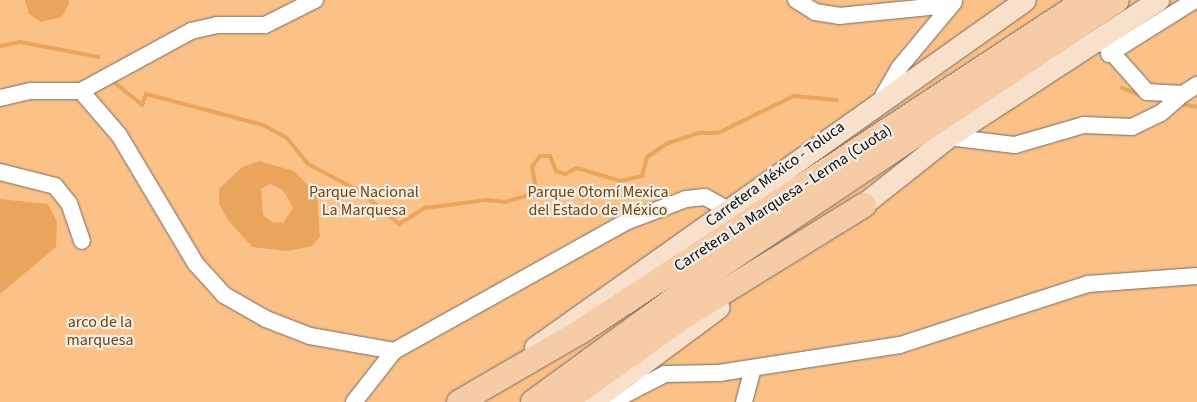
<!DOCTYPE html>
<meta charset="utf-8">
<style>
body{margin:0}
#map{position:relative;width:1197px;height:402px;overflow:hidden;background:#e6e0db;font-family:"Source Sans 3",sans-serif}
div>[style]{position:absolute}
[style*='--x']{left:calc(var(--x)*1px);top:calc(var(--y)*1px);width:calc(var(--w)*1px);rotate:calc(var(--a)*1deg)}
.green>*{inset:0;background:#fbc187}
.water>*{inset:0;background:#eba45b}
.stream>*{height:4px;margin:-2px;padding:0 2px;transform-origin:2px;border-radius:2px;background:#eba45b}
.roads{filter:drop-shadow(0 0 1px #726d68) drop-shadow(0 0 1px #726d68)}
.minor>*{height:16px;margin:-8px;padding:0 8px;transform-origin:8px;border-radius:8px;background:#fff}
.major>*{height:21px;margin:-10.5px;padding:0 10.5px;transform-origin:10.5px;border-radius:10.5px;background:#f9e0ca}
.highway>*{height:24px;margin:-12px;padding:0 12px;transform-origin:12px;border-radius:12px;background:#f5cca6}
span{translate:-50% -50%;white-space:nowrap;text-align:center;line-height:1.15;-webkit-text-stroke:4.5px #f3eee8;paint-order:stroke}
.street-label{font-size:16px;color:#0f0e0c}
.park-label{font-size:16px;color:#73450b}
</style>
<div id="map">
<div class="green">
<i style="clip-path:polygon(0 0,1197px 0,1197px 402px,0 402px)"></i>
</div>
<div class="water">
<i style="clip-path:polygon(25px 0,69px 0,69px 4px,62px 17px,41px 22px,29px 14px)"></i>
<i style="clip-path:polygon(evenodd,259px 161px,294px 171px,317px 194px,320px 237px,312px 246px,288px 251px,252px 247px,228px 220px,219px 204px,219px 189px,242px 167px,259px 161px,270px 184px,283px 190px,293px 208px,283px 223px,272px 222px,263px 215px,261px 189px,270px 184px)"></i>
<i style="clip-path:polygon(0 199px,48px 204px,57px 222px,56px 247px,0 294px)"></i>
</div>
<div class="stream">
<i style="--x:0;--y:46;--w:20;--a:-11"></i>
<i style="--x:20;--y:42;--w:80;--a:10.8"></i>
<i style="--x:115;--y:83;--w:35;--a:39"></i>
<i style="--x:142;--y:105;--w:12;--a:-70"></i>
<i style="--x:146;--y:94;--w:121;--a:14.8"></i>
<i style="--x:263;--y:125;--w:27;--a:28"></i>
<i style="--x:287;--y:138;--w:33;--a:51"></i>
<i style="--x:308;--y:164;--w:60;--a:27.8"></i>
<i style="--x:361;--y:192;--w:50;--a:40.1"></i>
<i style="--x:399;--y:224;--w:31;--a:-32"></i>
<i style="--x:425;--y:208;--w:63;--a:-7.4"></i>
<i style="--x:487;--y:200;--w:18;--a:6"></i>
<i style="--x:505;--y:202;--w:22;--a:-16"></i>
<i style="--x:526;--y:196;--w:12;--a:-35"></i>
<i style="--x:536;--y:189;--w:22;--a:-100"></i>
<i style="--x:532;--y:167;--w:14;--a:-54"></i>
<i style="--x:540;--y:156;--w:10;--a:0"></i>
<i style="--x:550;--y:156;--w:16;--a:68"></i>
<i style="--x:556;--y:171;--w:9;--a:18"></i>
<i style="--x:565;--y:174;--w:13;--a:-27"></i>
<i style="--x:577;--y:168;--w:45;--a:16.8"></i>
<i style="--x:620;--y:181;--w:23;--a:-13"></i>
<i style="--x:642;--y:176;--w:20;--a:-75"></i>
<i style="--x:647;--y:157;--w:25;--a:-34"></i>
<i style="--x:668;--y:143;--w:32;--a:-18"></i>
<i style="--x:698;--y:133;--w:20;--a:0"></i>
<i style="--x:718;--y:133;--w:85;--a:-26"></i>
<i style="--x:794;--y:96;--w:43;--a:5.3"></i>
<i style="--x:1122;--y:88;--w:22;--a:21"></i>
<i style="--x:1179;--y:104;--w:18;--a:9"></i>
</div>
<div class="roads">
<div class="minor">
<i style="--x:796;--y:0;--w:22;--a:32"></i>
<i style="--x:815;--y:12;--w:24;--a:9"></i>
<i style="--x:839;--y:16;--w:111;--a:-5.7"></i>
<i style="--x:1099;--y:38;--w:72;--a:48.4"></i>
<i style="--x:1147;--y:92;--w:36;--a:3"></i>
<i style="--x:1183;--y:94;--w:17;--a:-33"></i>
<i style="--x:1109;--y:54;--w:102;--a:-32.1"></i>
<i style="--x:81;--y:91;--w:58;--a:49.2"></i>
<i style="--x:119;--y:135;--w:150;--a:59.2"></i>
<i style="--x:196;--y:264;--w:42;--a:47.9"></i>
<i style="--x:224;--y:295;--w:48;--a:29.7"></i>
<i style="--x:266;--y:319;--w:47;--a:21.1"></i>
<i style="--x:310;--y:336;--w:85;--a:10.1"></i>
<i style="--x:883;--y:96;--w:32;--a:-60"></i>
<i style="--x:899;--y:68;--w:86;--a:-50.2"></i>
<i style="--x:0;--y:98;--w:31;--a:-13"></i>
<i style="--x:30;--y:91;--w:51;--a:0"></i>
<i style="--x:81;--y:91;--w:125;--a:-28.6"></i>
<i style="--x:191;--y:31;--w:28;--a:-13"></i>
<i style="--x:218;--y:25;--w:47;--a:0"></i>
<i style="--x:265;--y:25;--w:56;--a:-26.6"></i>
<i style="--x:948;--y:137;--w:67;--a:6.8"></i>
<i style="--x:1015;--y:145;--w:72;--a:-16.2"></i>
<i style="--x:1084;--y:125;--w:48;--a:2.4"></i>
<i style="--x:1132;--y:127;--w:32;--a:-26"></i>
<i style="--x:1161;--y:113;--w:29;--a:-41"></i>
<i style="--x:0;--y:172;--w:57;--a:14.3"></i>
<i style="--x:55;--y:186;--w:22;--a:51"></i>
<i style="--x:69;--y:203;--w:40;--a:71.1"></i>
<i style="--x:354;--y:402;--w:65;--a:-51.9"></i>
<i style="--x:394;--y:351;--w:268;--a:-29.1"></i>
<i style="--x:628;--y:221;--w:62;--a:-20.8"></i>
<i style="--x:686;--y:199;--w:19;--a:-6"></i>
<i style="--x:705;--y:197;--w:25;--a:29"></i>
<i style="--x:611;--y:402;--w:61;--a:-27.4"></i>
<i style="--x:665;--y:374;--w:54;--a:-1.1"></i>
<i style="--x:719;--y:373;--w:183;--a:-8.8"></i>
<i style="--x:900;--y:345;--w:198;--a:-18"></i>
<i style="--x:1088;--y:284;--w:109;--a:-4.2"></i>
<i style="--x:744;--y:402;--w:35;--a:-75"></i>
</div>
<div class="major">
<i style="--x:851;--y:214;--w:124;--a:-38.4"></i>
<i style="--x:948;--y:137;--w:251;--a:-33.1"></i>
<i style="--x:535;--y:347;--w:600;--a:-35.3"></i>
<i style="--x:591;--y:402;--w:159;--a:-36.6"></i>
</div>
<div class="highway">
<i style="--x:459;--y:402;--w:143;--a:-30.1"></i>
<i style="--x:583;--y:330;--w:602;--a:-33.27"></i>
<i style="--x:533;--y:402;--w:228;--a:-36.1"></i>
<i style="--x:717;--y:268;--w:481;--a:-33.8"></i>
<i style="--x:564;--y:402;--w:146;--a:-35.5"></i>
<i style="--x:683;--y:317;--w:213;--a:-31.7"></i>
</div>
</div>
<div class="street-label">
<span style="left:775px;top:174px;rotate:-36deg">Carretera México - Toluca</span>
<span style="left:783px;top:198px;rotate:-33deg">Carretera La Marquesa - Lerma (Cuota)</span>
</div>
<div class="park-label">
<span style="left:364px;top:201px">Parque Nacional<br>La Marquesa</span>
<span style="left:598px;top:201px">Parque Otomí Mexica<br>del Estado de México</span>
<span style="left:100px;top:331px">arco de la<br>marquesa</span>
</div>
</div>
